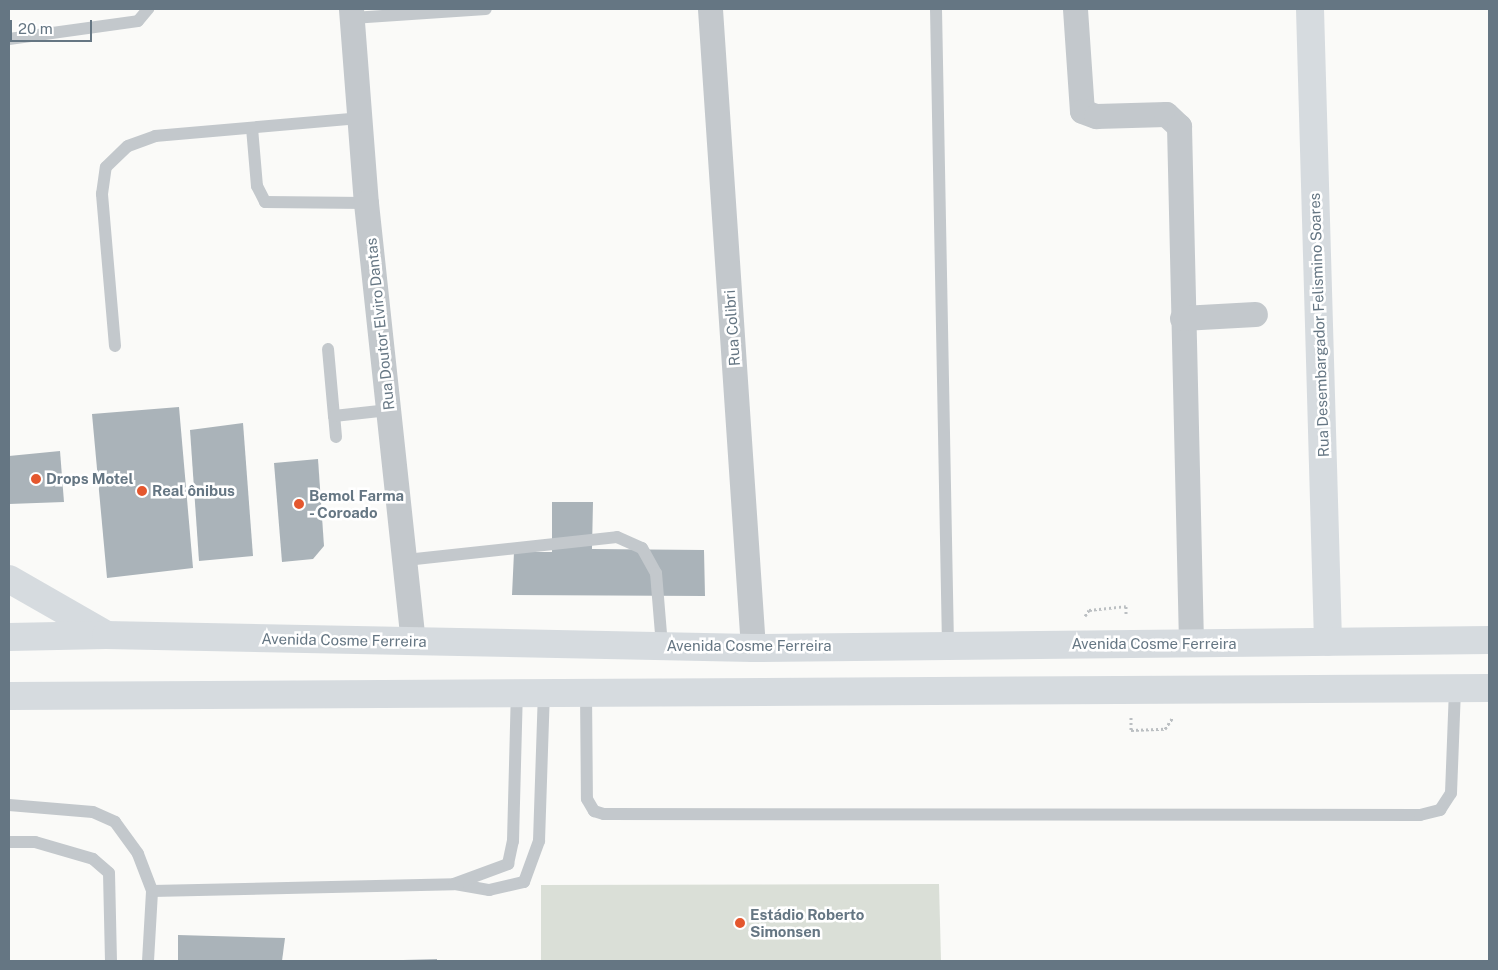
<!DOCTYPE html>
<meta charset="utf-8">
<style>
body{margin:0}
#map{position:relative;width:1498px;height:970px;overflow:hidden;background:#fafaf8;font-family:"Public Sans",sans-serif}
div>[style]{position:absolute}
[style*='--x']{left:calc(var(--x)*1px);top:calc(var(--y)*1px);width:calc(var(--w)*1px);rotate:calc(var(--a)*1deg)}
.green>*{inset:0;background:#dadfd7}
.building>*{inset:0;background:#aab3b9}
.path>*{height:3px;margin-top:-1.5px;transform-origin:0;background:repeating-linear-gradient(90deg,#bbbfc2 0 2.5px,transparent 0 5px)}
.lane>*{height:12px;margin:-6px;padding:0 6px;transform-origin:6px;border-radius:6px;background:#c3c8cc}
.street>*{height:25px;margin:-12.5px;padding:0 12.5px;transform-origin:12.5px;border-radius:12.5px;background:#c3c8cc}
.secondary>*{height:28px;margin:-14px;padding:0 14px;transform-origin:14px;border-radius:14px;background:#d6dbdf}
.primary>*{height:28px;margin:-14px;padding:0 14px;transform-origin:14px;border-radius:14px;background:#d6dbdf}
.dots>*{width:14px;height:14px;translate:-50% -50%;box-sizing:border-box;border:2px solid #fff;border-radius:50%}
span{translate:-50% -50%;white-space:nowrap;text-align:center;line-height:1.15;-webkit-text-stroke:5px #fff;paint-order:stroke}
.street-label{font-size:15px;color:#657683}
.poi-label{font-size:15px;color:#657683;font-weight:700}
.left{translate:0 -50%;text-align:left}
.frame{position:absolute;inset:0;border:10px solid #657683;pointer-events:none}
.scale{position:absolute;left:10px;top:20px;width:82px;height:22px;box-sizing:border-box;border:2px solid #657683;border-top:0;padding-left:6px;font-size:15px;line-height:18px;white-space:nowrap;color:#657683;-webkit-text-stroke:4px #fff;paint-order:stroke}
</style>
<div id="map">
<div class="green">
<i style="clip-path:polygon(939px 884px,941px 961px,541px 961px,541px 885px)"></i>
</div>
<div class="building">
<i style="clip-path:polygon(179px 407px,193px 568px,107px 578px,92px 414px)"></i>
<i style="clip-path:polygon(243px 423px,253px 556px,199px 561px,190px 430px)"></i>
<i style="clip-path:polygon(60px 451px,64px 502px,9px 504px,9px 456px)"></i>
<i style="clip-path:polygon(318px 459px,324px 546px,313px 559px,282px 562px,274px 463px)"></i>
<i style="clip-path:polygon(552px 502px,593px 502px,592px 549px,704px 550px,705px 596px,512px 595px,514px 552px,552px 552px)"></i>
<i style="clip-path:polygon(178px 935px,285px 938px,282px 961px,178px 961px)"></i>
<i style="clip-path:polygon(437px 959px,437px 961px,403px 961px,403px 960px)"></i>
</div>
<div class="path">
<i style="--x:1085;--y:616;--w:7;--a:-56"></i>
<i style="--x:1089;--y:610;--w:37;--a:-6"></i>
<i style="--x:1126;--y:606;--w:10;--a:90"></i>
<i style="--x:1131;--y:717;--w:13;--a:90"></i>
<i style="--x:1131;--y:730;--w:34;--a:-2"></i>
<i style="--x:1165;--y:729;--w:14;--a:-56"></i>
</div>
<div class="lane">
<i style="--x:936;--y:9;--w:636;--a:88.92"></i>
<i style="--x:352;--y:18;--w:134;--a:-3.8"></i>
<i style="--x:9;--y:39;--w:130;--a:-7.9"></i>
<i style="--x:138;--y:21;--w:16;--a:-50"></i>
<i style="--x:252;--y:128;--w:58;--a:85.1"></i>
<i style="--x:257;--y:186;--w:18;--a:63"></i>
<i style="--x:265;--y:202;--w:101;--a:0.6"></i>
<i style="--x:115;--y:346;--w:153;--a:-94.9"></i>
<i style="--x:102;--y:194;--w:27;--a:-82"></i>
<i style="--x:106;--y:167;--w:30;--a:-44"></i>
<i style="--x:128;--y:146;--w:29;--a:-20"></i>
<i style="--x:155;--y:136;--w:205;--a:-5"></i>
<i style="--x:328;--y:349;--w:67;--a:84.9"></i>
<i style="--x:336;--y:437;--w:21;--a:-95"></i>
<i style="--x:334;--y:416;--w:55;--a:-6.2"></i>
<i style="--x:406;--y:560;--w:212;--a:-6.2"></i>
<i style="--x:617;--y:537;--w:27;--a:24"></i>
<i style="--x:642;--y:548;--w:29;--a:61"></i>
<i style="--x:656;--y:573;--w:73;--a:85.3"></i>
<i style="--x:586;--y:692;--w:107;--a:89.5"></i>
<i style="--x:587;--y:799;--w:14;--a:60"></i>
<i style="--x:594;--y:811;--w:10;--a:17"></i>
<i style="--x:604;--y:814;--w:816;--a:0.07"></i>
<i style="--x:1420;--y:815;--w:21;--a:-14"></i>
<i style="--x:1440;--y:810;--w:20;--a:-57"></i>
<i style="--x:1451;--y:793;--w:105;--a:-87.8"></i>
<i style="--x:9;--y:805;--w:84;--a:4.8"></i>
<i style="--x:93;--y:812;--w:24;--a:24"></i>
<i style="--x:115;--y:822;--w:39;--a:54"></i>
<i style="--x:138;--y:854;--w:40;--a:69"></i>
<i style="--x:9;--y:842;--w:26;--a:0"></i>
<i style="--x:35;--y:842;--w:60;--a:16.3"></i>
<i style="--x:93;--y:859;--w:21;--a:41"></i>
<i style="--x:109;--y:873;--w:88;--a:88.7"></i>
<i style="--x:455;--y:884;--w:35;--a:10"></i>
<i style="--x:489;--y:890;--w:36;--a:-13"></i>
<i style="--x:524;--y:882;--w:44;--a:-69.9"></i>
<i style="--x:539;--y:841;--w:148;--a:-88.1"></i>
<i style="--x:148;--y:961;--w:70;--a:-86.7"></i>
<i style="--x:152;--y:891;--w:302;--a:-1.3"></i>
<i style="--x:454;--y:884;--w:58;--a:-20.3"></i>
<i style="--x:508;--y:864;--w:24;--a:-78"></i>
<i style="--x:513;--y:841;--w:148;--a:-88.5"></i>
</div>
<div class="street">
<i style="--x:351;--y:9;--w:195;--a:85.6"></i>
<i style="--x:366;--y:203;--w:440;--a:83.9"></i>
<i style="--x:710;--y:9;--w:640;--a:86.15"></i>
<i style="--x:1075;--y:9;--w:102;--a:86.1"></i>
<i style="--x:1082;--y:111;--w:15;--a:20"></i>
<i style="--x:1096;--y:116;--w:70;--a:-1.6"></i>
<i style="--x:1166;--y:114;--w:18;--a:43"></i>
<i style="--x:1179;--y:126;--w:518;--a:88.67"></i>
<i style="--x:1182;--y:318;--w:73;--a:-3.1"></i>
</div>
<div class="secondary">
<i style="--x:1310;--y:9;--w:633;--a:88.37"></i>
</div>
<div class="primary">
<i style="--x:9;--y:579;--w:111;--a:29.8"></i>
<i style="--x:9;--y:637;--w:97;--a:-1.2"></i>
<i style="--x:106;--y:635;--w:647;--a:1.15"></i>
<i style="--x:753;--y:648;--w:736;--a:-0.62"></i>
<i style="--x:9;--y:696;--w:1480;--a:-0.31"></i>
</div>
<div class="dots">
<i style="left:36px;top:479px;background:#e4572e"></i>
<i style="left:142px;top:491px;background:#e4572e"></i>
<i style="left:299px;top:504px;background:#e4572e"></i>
<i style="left:740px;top:923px;background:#e4572e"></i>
</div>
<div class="street-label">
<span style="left:380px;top:324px;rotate:-96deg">Rua Doutor Elviro Dantas</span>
<span style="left:1319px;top:325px;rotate:-92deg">Rua Desembargador Felismino Soares</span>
<span style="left:732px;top:328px;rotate:-94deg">Rua Colibri</span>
<span style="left:344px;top:640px;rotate:1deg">Avenida Cosme Ferreira</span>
<span style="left:1154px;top:644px">Avenida Cosme Ferreira</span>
<span style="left:749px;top:646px">Avenida Cosme Ferreira</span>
</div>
<div class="poi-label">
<span class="left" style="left:46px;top:479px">Drops Motel</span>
<span class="left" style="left:152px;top:491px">Real ônibus</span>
<span class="left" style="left:309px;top:504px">Bemol Farma<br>- Coroado</span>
<span class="left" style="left:750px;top:923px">Estádio Roberto<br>Simonsen</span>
</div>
<div class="frame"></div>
<div class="scale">20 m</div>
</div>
